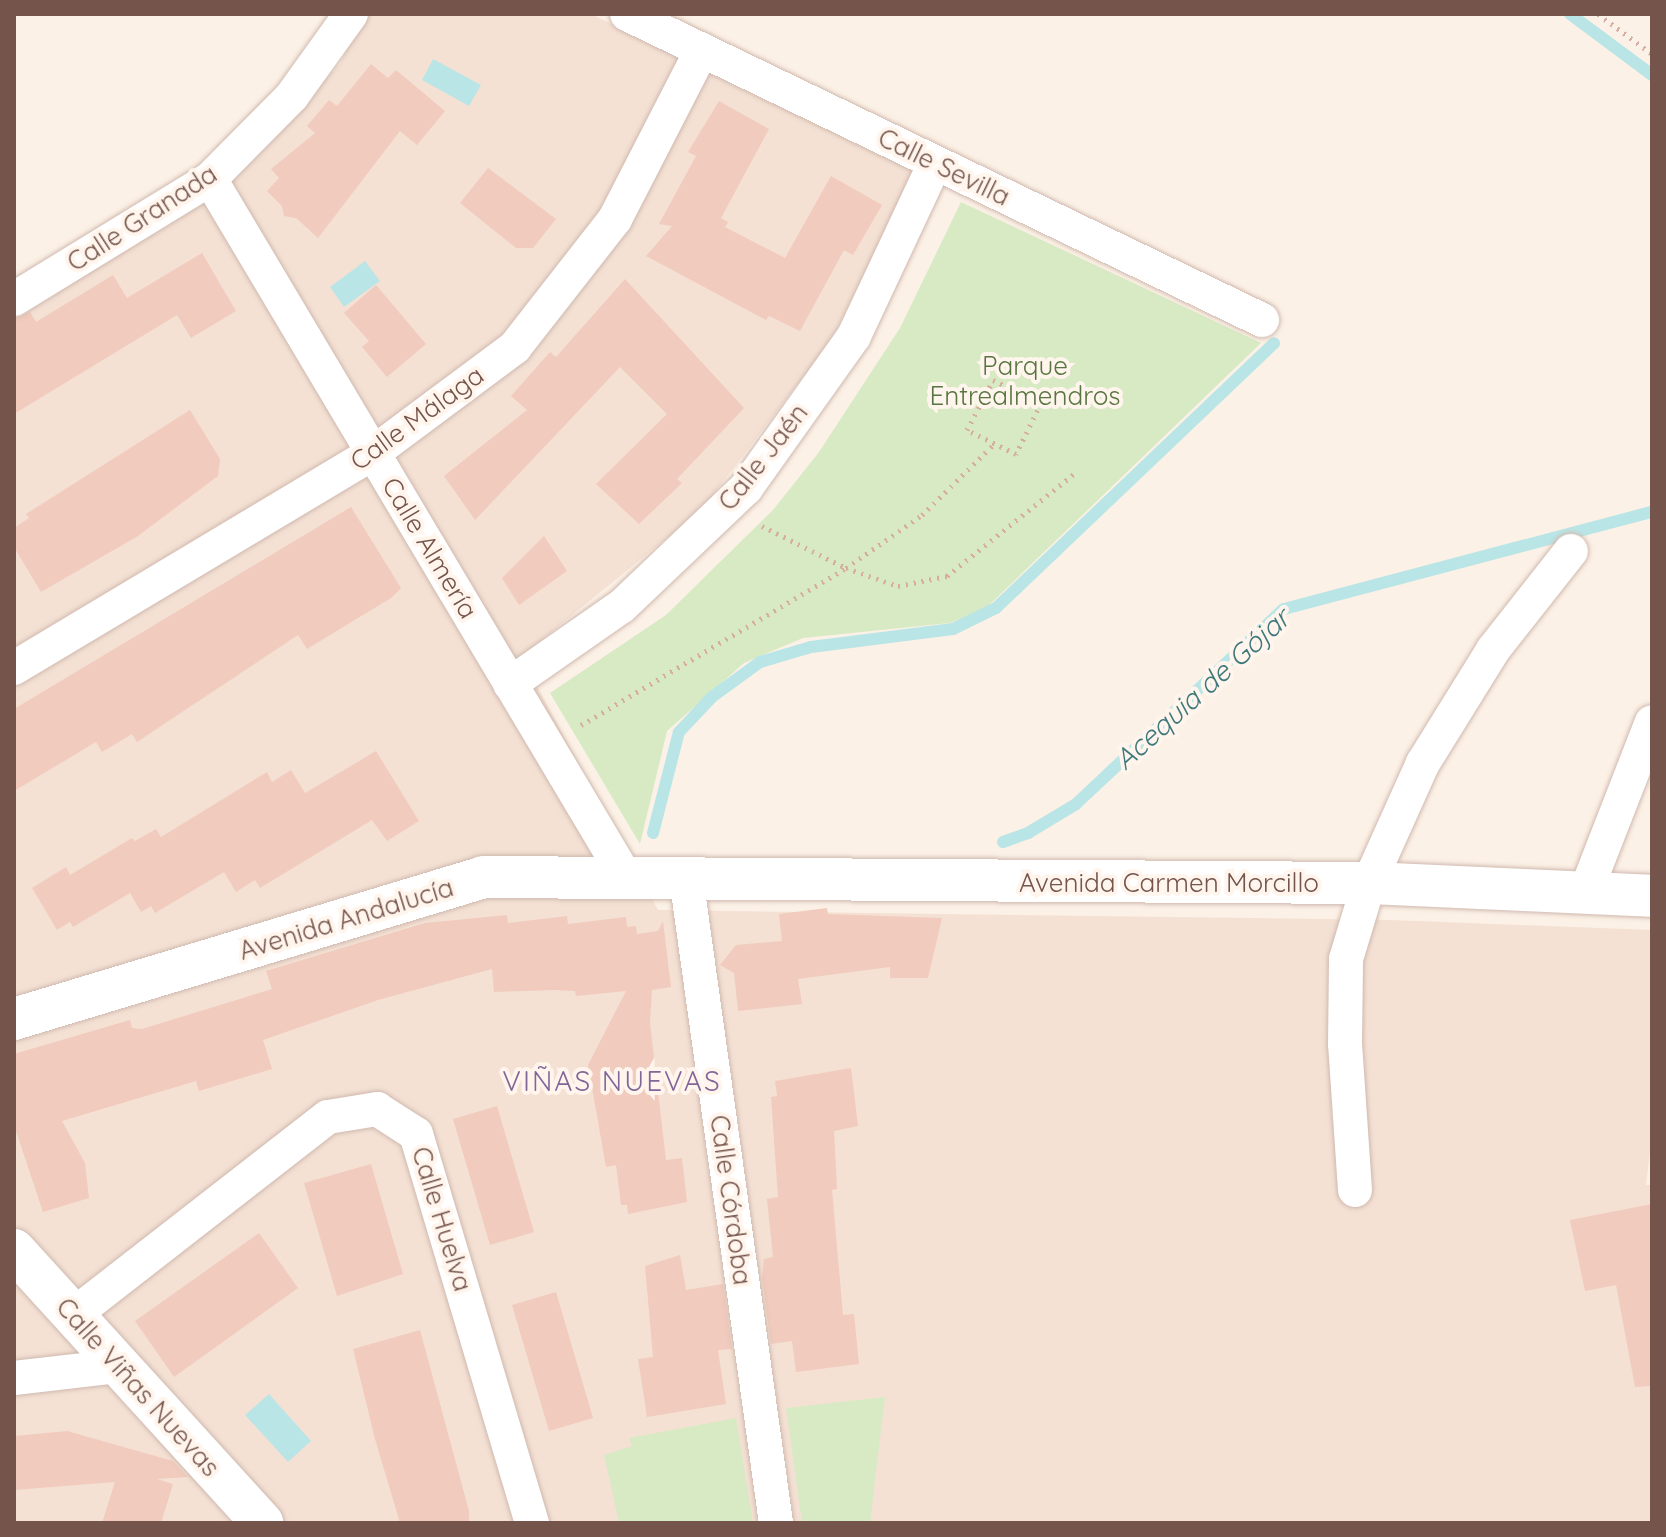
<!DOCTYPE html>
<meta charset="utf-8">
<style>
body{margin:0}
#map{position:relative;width:1666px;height:1537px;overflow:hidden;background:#fcf1e6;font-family:Quicksand,sans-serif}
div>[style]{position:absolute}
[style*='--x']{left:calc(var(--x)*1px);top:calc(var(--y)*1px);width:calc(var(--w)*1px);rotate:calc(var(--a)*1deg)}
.residential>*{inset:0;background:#f4e1d4}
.green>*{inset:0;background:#d8eac4}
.water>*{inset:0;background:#bae5e6}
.stream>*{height:12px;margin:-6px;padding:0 6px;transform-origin:6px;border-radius:6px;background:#bae5e6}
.building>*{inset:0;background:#f1cbbd}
.path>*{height:5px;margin-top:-2.5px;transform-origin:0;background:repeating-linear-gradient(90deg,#d6aea0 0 2px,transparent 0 8px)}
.roads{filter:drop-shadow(0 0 2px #d0b9af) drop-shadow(0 0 2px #d0b9af)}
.minor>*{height:34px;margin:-17px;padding:0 17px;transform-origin:17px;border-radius:17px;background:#fff}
.tertiary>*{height:42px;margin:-21px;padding:0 21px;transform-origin:21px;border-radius:21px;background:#fff}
span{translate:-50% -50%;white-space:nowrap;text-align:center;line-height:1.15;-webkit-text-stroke:8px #fff5ec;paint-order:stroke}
.street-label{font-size:26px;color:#75544b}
.park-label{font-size:26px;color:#577540}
.water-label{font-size:28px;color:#3e787b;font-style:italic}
.neighbourhood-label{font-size:28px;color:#816699;letter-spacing:2px}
.frame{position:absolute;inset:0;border:16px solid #75544b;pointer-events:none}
</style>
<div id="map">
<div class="residential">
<i style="clip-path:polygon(363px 14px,591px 14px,915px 171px,832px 339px,702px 509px,521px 657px,658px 910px,1392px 920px,1652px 930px,1652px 1135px,1646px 1185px,1652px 1185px,1652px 1523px,14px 1523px,14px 310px,232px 175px,340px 64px)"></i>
</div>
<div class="green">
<i style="clip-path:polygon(961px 202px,1261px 343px,986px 608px,950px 623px,803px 638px,744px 663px,667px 731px,640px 844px,550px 693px,666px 615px,773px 510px,819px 452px,900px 328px)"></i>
<i style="clip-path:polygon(885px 1397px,870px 1523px,802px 1523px,786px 1408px)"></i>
<i style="clip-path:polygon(736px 1418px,753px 1523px,619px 1523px,604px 1455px,632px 1446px,629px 1438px)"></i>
</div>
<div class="water">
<i style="clip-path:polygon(433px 59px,481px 85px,469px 106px,422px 80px)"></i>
<i style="clip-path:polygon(365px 261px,380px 281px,344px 307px,330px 287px)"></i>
<i style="clip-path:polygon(269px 1394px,311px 1441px,288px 1462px,245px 1415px)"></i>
</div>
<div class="stream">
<i style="--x:1570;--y:14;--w:102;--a:36.6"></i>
<i style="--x:653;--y:833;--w:104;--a:-75.6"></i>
<i style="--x:679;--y:732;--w:48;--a:-46.7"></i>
<i style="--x:712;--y:697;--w:59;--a:-36.1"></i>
<i style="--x:760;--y:662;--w:53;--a:-16.4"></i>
<i style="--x:811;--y:647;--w:143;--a:-7.2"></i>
<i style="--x:953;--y:629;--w:48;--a:-26"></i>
<i style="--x:996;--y:608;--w:384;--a:-43.6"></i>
<i style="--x:1003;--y:842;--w:27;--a:-20"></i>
<i style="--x:1028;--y:833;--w:56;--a:-31.1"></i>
<i style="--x:1076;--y:804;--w:285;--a:-43.2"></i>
<i style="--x:1284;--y:609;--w:381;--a:-14.8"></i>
</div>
<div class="building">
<i style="clip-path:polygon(371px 64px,388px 78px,396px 70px,445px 111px,417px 145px,400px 131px,318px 238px,296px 218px,284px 216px,282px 206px,267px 191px,279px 178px,271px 169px,315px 133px,307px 126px,329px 100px,337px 106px)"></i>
<i style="clip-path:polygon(719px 101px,769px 129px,721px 218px,728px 222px,725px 227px,785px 258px,831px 176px,882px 205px,853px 255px,844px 250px,800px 331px,769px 316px,766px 320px,646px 256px,672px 226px,659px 224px,696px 156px,688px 152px)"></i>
<i style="clip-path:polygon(488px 168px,556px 219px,533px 248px,516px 248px,460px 203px)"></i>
<i style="clip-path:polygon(202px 253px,236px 311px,191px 338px,177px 315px,14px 414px,14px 319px,30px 312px,36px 322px,113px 275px,127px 298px)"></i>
<i style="clip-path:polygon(625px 279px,744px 408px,677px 479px,682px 483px,639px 524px,596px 484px,667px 414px,620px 367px,475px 520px,444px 476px,527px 410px,511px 396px,550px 352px,556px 357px)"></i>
<i style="clip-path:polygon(376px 285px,426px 344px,387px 377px,362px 347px,369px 341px,344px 313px)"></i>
<i style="clip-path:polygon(190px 410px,220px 459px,218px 476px,138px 536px,41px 592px,14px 547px,14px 528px,29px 518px,26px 514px)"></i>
<i style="clip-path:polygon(351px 507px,401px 588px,391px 598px,307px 649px,298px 635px,137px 742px,132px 734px,102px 752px,96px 742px,14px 791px,14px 709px)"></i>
<i style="clip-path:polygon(544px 536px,567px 571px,519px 605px,502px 578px)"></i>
<i style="clip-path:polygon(376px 751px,419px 821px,387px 841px,372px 820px,260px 888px,255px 880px,236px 892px,224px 872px,155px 913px,151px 906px,141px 912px,130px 893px,73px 927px,70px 922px,57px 930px,32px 888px,66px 867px,70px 875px,132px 838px,135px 841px,156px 829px,161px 837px,267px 772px,272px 782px,291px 770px,305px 793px)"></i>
<i style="clip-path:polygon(827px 908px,828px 914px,942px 918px,928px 978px,890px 978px,890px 967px,798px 979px,802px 1004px,738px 1011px,734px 973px,720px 965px,736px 945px,782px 941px,779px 914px)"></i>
<i style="clip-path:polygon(507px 915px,508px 923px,567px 916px,568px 924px,626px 917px,627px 927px,636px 926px,637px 934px,658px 931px,663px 921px,671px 987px,652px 990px,650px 1023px,666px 1160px,682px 1158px,687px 1202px,628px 1214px,627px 1205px,621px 1205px,616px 1165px,606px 1167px,588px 1065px,626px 991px,576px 996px,575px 991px,554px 990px,494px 992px,492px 969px,378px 1000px,263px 1040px,272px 1069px,199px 1091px,196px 1081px,62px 1121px,85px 1163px,89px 1198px,43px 1212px,14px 1125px,14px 1054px,130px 1020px,132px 1028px,142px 1029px,272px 989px,266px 971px,425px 923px)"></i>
<i style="clip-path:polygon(851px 1068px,858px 1126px,834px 1131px,837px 1189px,832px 1190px,843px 1315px,854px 1314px,859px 1364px,796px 1372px,792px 1341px,771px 1344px,762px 1278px,764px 1259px,773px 1257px,767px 1199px,778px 1197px,771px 1097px,777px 1096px,775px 1081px)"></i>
<i style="clip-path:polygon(497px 1106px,534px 1232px,490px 1245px,453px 1119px)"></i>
<i style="clip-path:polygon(371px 1164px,403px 1274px,337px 1296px,304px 1183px)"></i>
<i style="clip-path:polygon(1652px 1204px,1652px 1386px,1635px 1387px,1616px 1285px,1585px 1291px,1570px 1220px)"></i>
<i style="clip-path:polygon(259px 1233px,298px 1288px,174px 1377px,135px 1321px)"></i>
<i style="clip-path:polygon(680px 1255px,686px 1290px,723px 1284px,732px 1349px,718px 1350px,726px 1404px,647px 1417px,638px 1359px,653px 1357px,645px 1266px)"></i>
<i style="clip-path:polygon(556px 1292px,593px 1418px,549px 1431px,512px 1305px)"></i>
<i style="clip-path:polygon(420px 1330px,469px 1511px,469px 1523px,400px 1523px,375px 1439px,353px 1349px)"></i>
<i style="clip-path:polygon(67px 1431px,173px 1461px,188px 1477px,157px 1479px,173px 1484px,161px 1523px,102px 1523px,115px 1482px,14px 1490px,14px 1436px)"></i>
</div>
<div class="path">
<i style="--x:1598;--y:14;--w:67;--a:36.5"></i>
<i style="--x:993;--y:380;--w:53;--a:25.6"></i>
<i style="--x:1041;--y:403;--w:57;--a:116.1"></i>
<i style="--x:1016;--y:454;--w:55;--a:-153.9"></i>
<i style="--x:967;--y:430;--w:56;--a:-62.5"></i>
<i style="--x:762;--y:526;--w:94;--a:26.6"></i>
<i style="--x:846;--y:568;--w:55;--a:19.1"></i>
<i style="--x:898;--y:586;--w:50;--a:-11.5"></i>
<i style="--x:947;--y:576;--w:164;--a:-38.8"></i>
<i style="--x:581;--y:725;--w:308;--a:-30.6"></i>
<i style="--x:846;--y:568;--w:93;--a:-34.9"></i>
<i style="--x:922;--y:515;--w:103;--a:-44.6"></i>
</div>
<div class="roads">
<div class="minor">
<i style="--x:627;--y:14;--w:705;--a:25.73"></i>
<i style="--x:210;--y:179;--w:811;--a:59.23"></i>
<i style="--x:14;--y:299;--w:230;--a:-31.5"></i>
<i style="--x:210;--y:179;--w:117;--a:-45.3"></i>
<i style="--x:292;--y:96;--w:101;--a:-54.3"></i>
<i style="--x:14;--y:668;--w:418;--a:-30.9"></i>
<i style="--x:373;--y:453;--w:177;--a:-36.7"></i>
<i style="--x:515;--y:347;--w:162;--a:-52"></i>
<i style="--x:615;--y:219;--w:190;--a:-62.8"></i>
<i style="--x:510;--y:684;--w:136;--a:-34.9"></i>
<i style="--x:622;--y:606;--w:171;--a:-43.6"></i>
<i style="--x:746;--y:488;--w:186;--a:-54.6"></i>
<i style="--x:854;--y:336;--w:191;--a:-64.9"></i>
<i style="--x:686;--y:877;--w:652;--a:82.07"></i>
<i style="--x:1586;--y:891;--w:181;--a:-68.7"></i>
<i style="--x:1355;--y:1190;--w:146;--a:-93.9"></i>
<i style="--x:1345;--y:1044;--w:85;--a:-89.3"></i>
<i style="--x:1346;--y:959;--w:79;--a:-73.2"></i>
<i style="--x:1369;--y:883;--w:132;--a:-65.8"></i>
<i style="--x:1423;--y:763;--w:133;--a:-58.2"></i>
<i style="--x:1493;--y:650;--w:126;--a:-51.8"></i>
<i style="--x:72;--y:1316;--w:324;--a:-37.9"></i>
<i style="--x:328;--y:1117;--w:50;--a:-9.3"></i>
<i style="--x:377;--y:1109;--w:46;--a:32.7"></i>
<i style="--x:416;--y:1134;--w:406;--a:73.4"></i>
<i style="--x:14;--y:1378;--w:104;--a:-6.6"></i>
</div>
<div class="tertiary">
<i style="--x:14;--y:1019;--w:490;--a:-16.8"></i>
<i style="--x:483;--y:877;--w:886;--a:0.39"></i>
<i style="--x:1369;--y:883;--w:283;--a:2.6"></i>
<i style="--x:14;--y:1250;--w:369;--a:47.7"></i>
</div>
</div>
<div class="street-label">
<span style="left:944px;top:167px;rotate:26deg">Calle Sevilla</span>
<span style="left:142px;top:218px;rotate:-33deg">Calle Granada</span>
<span style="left:417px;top:418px;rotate:-36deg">Calle Málaga</span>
<span style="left:763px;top:457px;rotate:-52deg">Calle Jaén</span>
<span style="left:430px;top:548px;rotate:59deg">Calle Almería</span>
<span style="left:1169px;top:883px">Avenida Carmen Morcillo</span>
<span style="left:346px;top:919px;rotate:-17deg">Avenida Andalucía</span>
<span style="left:731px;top:1200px;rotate:82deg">Calle Córdoba</span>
<span style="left:442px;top:1219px;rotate:73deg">Calle Huelva</span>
<span style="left:138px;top:1387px;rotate:48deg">Calle Viñas Nuevas</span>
</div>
<div class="park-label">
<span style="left:1025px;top:381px">Parque<br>Entrealmendros</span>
</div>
<div class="water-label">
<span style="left:1202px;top:689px;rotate:-42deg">Acequia de Gójar</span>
</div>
<div class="neighbourhood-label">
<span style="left:612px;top:1081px">VIÑAS NUEVAS</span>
</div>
<div class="frame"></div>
</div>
